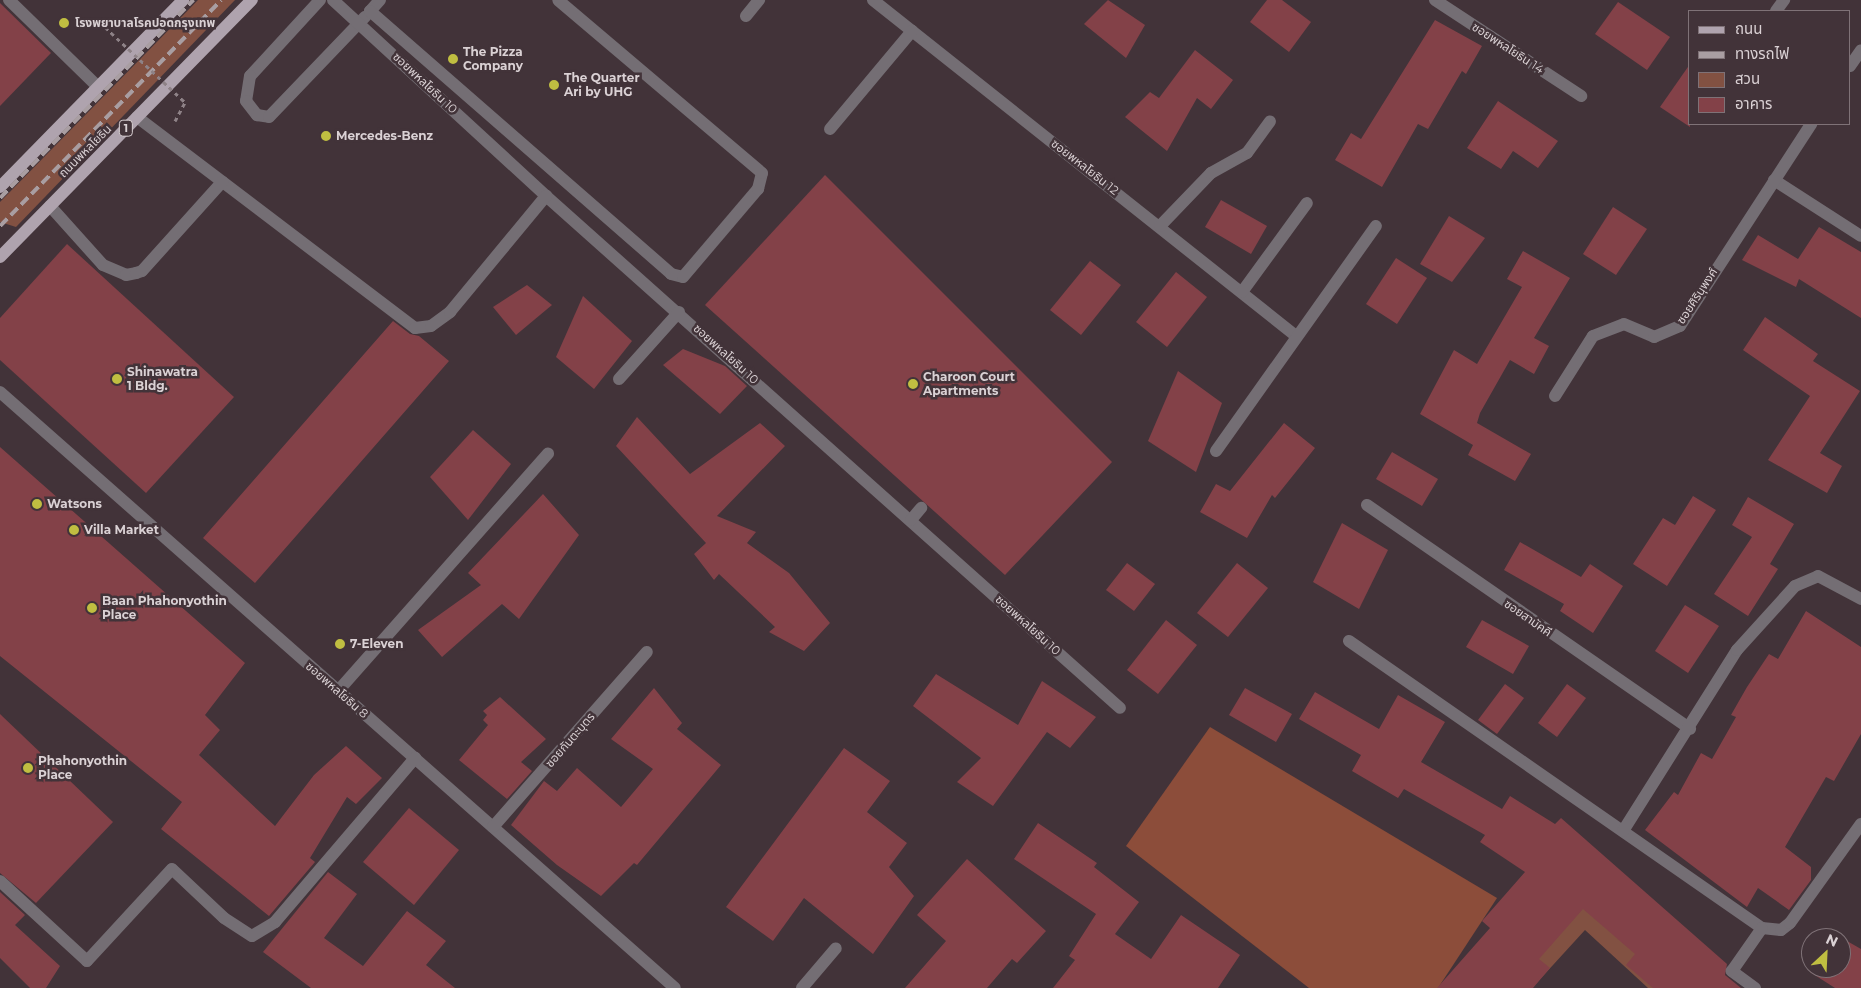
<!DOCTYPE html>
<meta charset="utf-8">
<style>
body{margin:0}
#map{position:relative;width:1861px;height:988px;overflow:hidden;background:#423339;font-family:Montserrat,"Noto Sans Thai",sans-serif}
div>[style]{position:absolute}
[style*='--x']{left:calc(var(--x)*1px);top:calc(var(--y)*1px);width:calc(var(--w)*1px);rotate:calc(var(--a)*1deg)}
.green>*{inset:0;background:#825142}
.forest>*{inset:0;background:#8c4d3a}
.building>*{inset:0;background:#834148}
.path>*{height:3px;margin-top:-1.5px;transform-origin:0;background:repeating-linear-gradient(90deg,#8e8287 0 4px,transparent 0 8px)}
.minor>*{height:12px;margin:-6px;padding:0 6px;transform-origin:6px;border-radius:6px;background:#746e74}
.major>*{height:12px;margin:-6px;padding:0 6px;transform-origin:6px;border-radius:6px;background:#afa3ae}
.rail>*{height:4px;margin-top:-2px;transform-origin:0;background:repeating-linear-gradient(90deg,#a99ea2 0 10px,transparent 0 15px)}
.path-bridge>*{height:3px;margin-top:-1.5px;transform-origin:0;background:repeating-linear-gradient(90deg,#8e8287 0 4px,transparent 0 8px)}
.dots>*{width:14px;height:14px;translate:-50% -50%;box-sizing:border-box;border:2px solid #423339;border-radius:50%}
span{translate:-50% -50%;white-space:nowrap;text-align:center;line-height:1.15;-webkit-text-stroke:5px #423339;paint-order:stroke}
.shield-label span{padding:1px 4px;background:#423339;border:1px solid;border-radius:4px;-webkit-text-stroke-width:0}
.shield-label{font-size:11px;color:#dad1d4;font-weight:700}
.poi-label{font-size:12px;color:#dad1d4;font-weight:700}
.left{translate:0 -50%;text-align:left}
.street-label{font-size:12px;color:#dad1d4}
.legend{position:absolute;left:1688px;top:10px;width:162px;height:115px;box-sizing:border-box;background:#423339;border:1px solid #7f7277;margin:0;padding:6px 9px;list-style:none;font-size:15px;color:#dad1d4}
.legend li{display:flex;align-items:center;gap:10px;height:25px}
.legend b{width:25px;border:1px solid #7f7277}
.north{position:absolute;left:1801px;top:928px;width:50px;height:50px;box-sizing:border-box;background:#423339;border:1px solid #7f7277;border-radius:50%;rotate:25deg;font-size:14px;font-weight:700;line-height:20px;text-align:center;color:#dad1d4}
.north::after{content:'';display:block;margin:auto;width:18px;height:22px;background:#c0be41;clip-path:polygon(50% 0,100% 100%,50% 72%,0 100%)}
</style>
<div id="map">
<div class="green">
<i style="clip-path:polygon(198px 0,235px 0,16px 227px,0 222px,0 202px)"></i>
<i style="clip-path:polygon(1596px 874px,1725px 988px,1648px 988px,1585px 930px,1532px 988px,1507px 988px)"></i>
</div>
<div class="forest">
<i style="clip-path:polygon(1210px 727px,1497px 898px,1438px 988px,1309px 988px,1126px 846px)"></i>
</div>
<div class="building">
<i style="clip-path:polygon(1108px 0,1145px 25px,1126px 58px,1084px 24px)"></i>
<i style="clip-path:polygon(1267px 0,1282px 0,1311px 22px,1289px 52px,1250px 22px)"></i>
<i style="clip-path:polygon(1618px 2px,1670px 37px,1647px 70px,1595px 34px)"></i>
<i style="clip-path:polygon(0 3px,51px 53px,0 106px)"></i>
<i style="clip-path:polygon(1435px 20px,1482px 46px,1466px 74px,1462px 71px,1428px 129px,1418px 124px,1382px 187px,1335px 160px,1351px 133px,1361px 139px)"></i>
<i style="clip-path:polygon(1195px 50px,1233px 80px,1211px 109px,1197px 98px,1167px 151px,1125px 117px,1150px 92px,1159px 98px)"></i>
<i style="clip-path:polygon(1690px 64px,1690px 127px,1660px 107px)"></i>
<i style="clip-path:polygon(1498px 101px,1558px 141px,1538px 168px,1513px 151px,1501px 169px,1467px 148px)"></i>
<i style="clip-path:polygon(825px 175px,1112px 462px,1005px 575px,705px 305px)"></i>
<i style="clip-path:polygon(1221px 200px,1267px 226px,1251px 254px,1205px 227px)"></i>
<i style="clip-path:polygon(1613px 207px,1647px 229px,1616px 275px,1583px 254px)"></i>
<i style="clip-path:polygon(1449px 216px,1485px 238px,1452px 282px,1420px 264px)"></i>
<i style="clip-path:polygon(1819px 227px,1861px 252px,1861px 318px,1799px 279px,1796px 287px,1742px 260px,1758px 235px,1798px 259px)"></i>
<i style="clip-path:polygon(67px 244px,234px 397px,146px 493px,0 360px,0 318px)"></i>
<i style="clip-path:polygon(1523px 251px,1570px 278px,1534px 338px,1549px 346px,1534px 374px,1510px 360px,1480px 413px,1477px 423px,1531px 454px,1515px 481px,1468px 455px,1473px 445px,1420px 414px,1454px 350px,1477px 364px,1522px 287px,1507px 279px)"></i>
<i style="clip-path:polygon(1396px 258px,1427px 278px,1397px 324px,1366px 304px)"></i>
<i style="clip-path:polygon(1090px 261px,1121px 285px,1081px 335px,1050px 310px)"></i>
<i style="clip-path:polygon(1176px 272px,1207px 297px,1167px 347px,1136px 322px)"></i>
<i style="clip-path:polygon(527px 285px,552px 305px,516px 335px,493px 307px)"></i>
<i style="clip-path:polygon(583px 296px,632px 341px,594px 389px,556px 357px)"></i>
<i style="clip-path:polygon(1765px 317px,1818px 354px,1813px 361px,1860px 391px,1820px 453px,1842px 466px,1827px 493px,1768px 460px,1810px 396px,1743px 350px)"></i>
<i style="clip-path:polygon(393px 321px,410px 334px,419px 336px,449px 361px,255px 583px,203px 538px)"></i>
<i style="clip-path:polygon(683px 349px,725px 366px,747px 386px,720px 414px,663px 365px)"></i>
<i style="clip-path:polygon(1178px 371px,1222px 403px,1196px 472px,1148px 441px)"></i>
<i style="clip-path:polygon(637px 417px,690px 474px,760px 423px,785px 446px,717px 516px,756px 532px,747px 543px,789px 573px,830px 623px,804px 651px,769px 632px,775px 627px,719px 574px,714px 580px,694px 554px,706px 543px,616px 446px)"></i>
<i style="clip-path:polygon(1284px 423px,1315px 448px,1275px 498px,1272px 495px,1247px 538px,1200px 512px,1216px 484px,1230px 491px)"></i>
<i style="clip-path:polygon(473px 430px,511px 464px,468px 520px,430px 477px)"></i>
<i style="clip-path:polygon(0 447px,245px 663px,205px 715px,220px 730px,199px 755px,275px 826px,314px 775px,346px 746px,382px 778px,356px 804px,347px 797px,310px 858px,315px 862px,269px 916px,161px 829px,182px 802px,0 656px)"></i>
<i style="clip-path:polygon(1392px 452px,1438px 479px,1422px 506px,1376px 479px)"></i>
<i style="clip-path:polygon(543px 494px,579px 535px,519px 619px,502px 604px,442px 657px,418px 630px,481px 585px,468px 573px)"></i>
<i style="clip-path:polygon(1693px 496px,1716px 510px,1667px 586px,1633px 564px,1663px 518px,1675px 525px)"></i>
<i style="clip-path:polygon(1748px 497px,1794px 524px,1770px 564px,1778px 569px,1748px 616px,1714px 594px,1752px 537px,1732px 525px)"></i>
<i style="clip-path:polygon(1342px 523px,1388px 550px,1359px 609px,1313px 582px)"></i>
<i style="clip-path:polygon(1520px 542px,1581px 577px,1590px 564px,1623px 586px,1593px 633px,1560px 611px,1564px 604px,1504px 570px)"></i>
<i style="clip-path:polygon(1127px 563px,1155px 584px,1134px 611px,1106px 590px)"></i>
<i style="clip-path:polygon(1237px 563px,1268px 588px,1228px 637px,1197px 613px)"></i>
<i style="clip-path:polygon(1685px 605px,1719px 626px,1688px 673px,1655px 651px)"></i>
<i style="clip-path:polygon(1806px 611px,1861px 647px,1861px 734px,1834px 781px,1826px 777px,1785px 847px,1811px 867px,1811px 880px,1789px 910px,1758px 888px,1747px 907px,1645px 830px,1674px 792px,1678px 795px,1701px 753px,1712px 759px,1736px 717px,1731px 715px,1747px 687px,1769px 654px,1778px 659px)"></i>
<i style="clip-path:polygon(1166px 620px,1197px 645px,1158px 694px,1127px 670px)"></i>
<i style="clip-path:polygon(1482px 620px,1529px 646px,1513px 674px,1466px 647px)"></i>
<i style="clip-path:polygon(936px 674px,1018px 725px,1042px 681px,1096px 717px,1070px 748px,1047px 732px,993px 806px,957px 782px,981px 758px,913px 706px)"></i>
<i style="clip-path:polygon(1505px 684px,1524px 698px,1497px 734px,1478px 720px)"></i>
<i style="clip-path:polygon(1567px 684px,1586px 698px,1557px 737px,1538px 723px)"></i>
<i style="clip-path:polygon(654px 688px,682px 723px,677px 729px,721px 765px,637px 865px,634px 863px,601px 896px,557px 865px,511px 825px,544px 781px,557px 791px,577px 768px,621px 807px,653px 769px,611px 739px)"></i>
<i style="clip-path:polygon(1245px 688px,1292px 714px,1276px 742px,1229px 715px)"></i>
<i style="clip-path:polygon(1315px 692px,1379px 729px,1398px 695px,1445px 722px,1421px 762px,1502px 809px,1510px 796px,1555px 824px,1561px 818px,1727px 964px,1725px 975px,1741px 988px,1653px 988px,1626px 965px,1635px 954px,1583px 909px,1539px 959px,1550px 968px,1533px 988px,1437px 988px,1490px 928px,1482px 921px,1525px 872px,1480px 842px,1485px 835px,1404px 789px,1398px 798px,1352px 771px,1361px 755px,1299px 719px)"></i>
<i style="clip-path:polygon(500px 697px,546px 739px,521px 762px,532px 771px,507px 799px,459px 760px,488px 725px,483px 720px,487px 715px,483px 711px)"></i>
<i style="clip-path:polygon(0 714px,113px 822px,36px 903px,0 873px)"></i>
<i style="clip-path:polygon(844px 748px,890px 781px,867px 812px,907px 843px,889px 867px,914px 896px,873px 954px,804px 898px,773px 941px,726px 907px)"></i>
<i style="clip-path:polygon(409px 808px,459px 850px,414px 905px,363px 862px)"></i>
<i style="clip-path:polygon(1038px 823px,1097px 863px,1094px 867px,1139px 902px,1115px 934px,1151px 959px,1181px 915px,1240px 955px,1218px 988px,1053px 988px,1075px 960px,1069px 956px,1096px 914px,1014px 859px)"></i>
<i style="clip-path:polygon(967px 859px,1046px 931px,1017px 963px,1012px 959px,987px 988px,905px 988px,946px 941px,917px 915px)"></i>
<i style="clip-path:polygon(328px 872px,357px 894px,324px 938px,363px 966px,407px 911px,446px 941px,426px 965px,455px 988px,311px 988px,263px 952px)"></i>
<i style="clip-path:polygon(0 892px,25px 915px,15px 925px,60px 966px,46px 988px,30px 988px,0 958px)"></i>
<i style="clip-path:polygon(1833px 933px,1861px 949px,1861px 988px,1835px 988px,1810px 972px,1813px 968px,1841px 968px,1841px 938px,1830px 938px)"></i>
</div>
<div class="path">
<i style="--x:105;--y:27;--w:21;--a:-25"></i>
<i style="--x:175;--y:121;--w:21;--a:-62"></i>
</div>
<div class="minor">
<i style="--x:9;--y:0;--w:124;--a:44.3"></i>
<i style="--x:320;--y:0;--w:103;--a:132.6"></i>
<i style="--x:250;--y:76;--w:25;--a:99"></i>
<i style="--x:246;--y:101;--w:18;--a:52"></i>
<i style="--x:257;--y:115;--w:12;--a:9"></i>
<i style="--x:269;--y:117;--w:139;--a:-46.2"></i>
<i style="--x:333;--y:0;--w:289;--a:42.6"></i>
<i style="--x:546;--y:196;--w:769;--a:41.73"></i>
<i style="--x:380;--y:0;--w:15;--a:132"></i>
<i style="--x:370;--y:11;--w:400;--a:41.1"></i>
<i style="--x:671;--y:274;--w:12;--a:14"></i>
<i style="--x:683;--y:277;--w:116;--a:-49.6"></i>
<i style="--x:758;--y:189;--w:16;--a:-76"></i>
<i style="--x:762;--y:173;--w:267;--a:-139.7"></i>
<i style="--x:873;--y:0;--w:540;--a:38.46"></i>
<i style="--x:1435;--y:0;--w:175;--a:33.3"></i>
<i style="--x:1776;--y:11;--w:14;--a:-54"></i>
<i style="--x:746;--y:16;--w:21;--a:-51"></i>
<i style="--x:1850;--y:66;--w:19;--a:-55"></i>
<i style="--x:137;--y:117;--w:349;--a:37.2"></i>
<i style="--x:415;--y:328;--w:16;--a:-7"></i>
<i style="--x:431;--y:326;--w:24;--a:-36"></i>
<i style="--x:450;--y:312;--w:151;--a:-50.4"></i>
<i style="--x:830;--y:129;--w:128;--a:-50.1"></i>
<i style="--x:1774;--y:180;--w:103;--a:32.8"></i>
<i style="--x:50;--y:206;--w:79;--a:48.1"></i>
<i style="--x:103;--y:265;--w:25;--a:23"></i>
<i style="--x:126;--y:275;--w:10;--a:-11"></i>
<i style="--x:136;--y:273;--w:6;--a:-18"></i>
<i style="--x:142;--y:271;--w:120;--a:-48"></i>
<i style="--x:1160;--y:226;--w:74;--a:-46.1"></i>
<i style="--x:1211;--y:173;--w:41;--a:-29.1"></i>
<i style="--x:1247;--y:153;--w:39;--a:-54"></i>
<i style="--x:1242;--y:292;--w:110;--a:-53.9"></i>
<i style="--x:619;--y:379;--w:90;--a:-48.2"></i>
<i style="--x:0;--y:392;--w:900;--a:41.44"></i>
<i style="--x:1555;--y:396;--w:71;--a:-57.7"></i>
<i style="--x:1593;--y:336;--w:33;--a:-21"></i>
<i style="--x:1624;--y:324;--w:33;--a:23"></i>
<i style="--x:1654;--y:337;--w:28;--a:-23"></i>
<i style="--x:1680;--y:326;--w:241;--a:-57"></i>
<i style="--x:1216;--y:451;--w:276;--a:-54.6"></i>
<i style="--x:1367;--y:505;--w:393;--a:34.7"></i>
<i style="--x:911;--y:520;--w:16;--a:-50"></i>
<i style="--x:1349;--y:641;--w:503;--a:34.8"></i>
<i style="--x:1762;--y:928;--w:19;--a:6"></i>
<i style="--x:1781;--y:930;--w:11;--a:-38"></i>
<i style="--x:1790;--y:923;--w:122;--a:-54.4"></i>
<i style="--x:338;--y:691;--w:317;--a:-48.5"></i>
<i style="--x:493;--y:827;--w:233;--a:-48.7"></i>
<i style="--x:1623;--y:831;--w:214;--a:-57.8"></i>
<i style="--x:1737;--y:650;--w:86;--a:-47.8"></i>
<i style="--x:1795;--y:586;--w:25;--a:-23"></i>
<i style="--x:1818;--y:576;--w:49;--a:28.1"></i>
<i style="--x:0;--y:881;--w:118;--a:42.6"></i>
<i style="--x:87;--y:961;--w:125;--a:-47.3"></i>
<i style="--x:172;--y:869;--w:71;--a:43.3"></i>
<i style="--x:224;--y:918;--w:33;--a:33"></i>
<i style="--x:252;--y:936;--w:27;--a:-31"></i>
<i style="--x:275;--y:922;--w:216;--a:-49.5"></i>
<i style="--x:802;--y:988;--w:52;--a:-49.6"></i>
<i style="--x:1755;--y:988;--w:29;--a:-144"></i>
<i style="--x:1732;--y:971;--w:52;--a:-55.1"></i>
</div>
<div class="major">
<i style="--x:0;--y:187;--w:262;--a:-45.6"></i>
<i style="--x:0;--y:257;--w:360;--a:-45.6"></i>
</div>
<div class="rail">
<i style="--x:0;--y:198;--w:277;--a:-45.7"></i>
<i style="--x:0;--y:226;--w:316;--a:-45.6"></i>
</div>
<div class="path-bridge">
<i style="--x:105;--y:27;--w:110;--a:43.2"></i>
</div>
<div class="dots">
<i style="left:64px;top:23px;background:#c0be41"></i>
<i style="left:453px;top:59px;background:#c0be41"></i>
<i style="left:554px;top:85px;background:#c0be41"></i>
<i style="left:326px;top:136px;background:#c0be41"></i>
<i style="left:117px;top:379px;background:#c0be41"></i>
<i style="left:913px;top:384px;background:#c0be41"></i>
<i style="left:37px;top:504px;background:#c0be41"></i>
<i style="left:74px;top:530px;background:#c0be41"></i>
<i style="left:92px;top:608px;background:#c0be41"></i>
<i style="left:340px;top:644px;background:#c0be41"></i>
<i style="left:28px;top:768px;background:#c0be41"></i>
</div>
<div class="shield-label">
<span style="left:126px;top:128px">1</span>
</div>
<div class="poi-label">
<span class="left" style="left:75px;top:23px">โรงพยาบาลโรคปอดกรุงเทพ</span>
<span class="left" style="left:463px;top:59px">The Pizza<br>Company</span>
<span class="left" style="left:564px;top:85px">The Quarter<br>Ari by UHG</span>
<span class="left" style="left:336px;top:136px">Mercedes-Benz</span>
<span class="left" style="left:127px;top:379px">Shinawatra<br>1 Bldg.</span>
<span class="left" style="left:923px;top:384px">Charoon Court<br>Apartments</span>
<span class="left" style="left:47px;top:504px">Watsons</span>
<span class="left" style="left:84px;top:530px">Villa Market</span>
<span class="left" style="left:102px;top:608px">Baan Phahonyothin<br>Place</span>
<span class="left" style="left:350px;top:644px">7-Eleven</span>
<span class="left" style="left:38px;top:768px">Phahonyothin<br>Place</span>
</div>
<div class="street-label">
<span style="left:1508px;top:48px;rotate:33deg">ซอยพหลโยธิน 14</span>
<span style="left:425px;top:83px;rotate:43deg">ซอยพหลโยธิน 10</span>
<span style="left:85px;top:151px;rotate:-45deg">ถนนพหลโยธิน</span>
<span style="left:1085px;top:167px;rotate:38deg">ซอยพหลโยธิน 12</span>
<span style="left:1697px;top:296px;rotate:-57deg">ซอยศิรินุพงศ์</span>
<span style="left:726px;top:354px;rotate:42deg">ซอยพหลโยธิน 10</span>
<span style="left:1528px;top:618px;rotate:35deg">ซอยสามัคคี</span>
<span style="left:1028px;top:625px;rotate:42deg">ซอยพหลโยธิน 10</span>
<span style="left:337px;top:690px;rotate:41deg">ซอยพหลโยธิน 8</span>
<span style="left:570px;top:740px;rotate:-49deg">ซอยกันตะบุตร</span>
</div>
<ul class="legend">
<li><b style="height:6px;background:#afa3ae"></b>ถนน</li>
<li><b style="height:6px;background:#a99ea2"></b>ทางรถไฟ</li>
<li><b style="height:14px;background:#825142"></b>สวน</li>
<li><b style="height:14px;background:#834148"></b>อาคาร</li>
</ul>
<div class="north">N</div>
</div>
